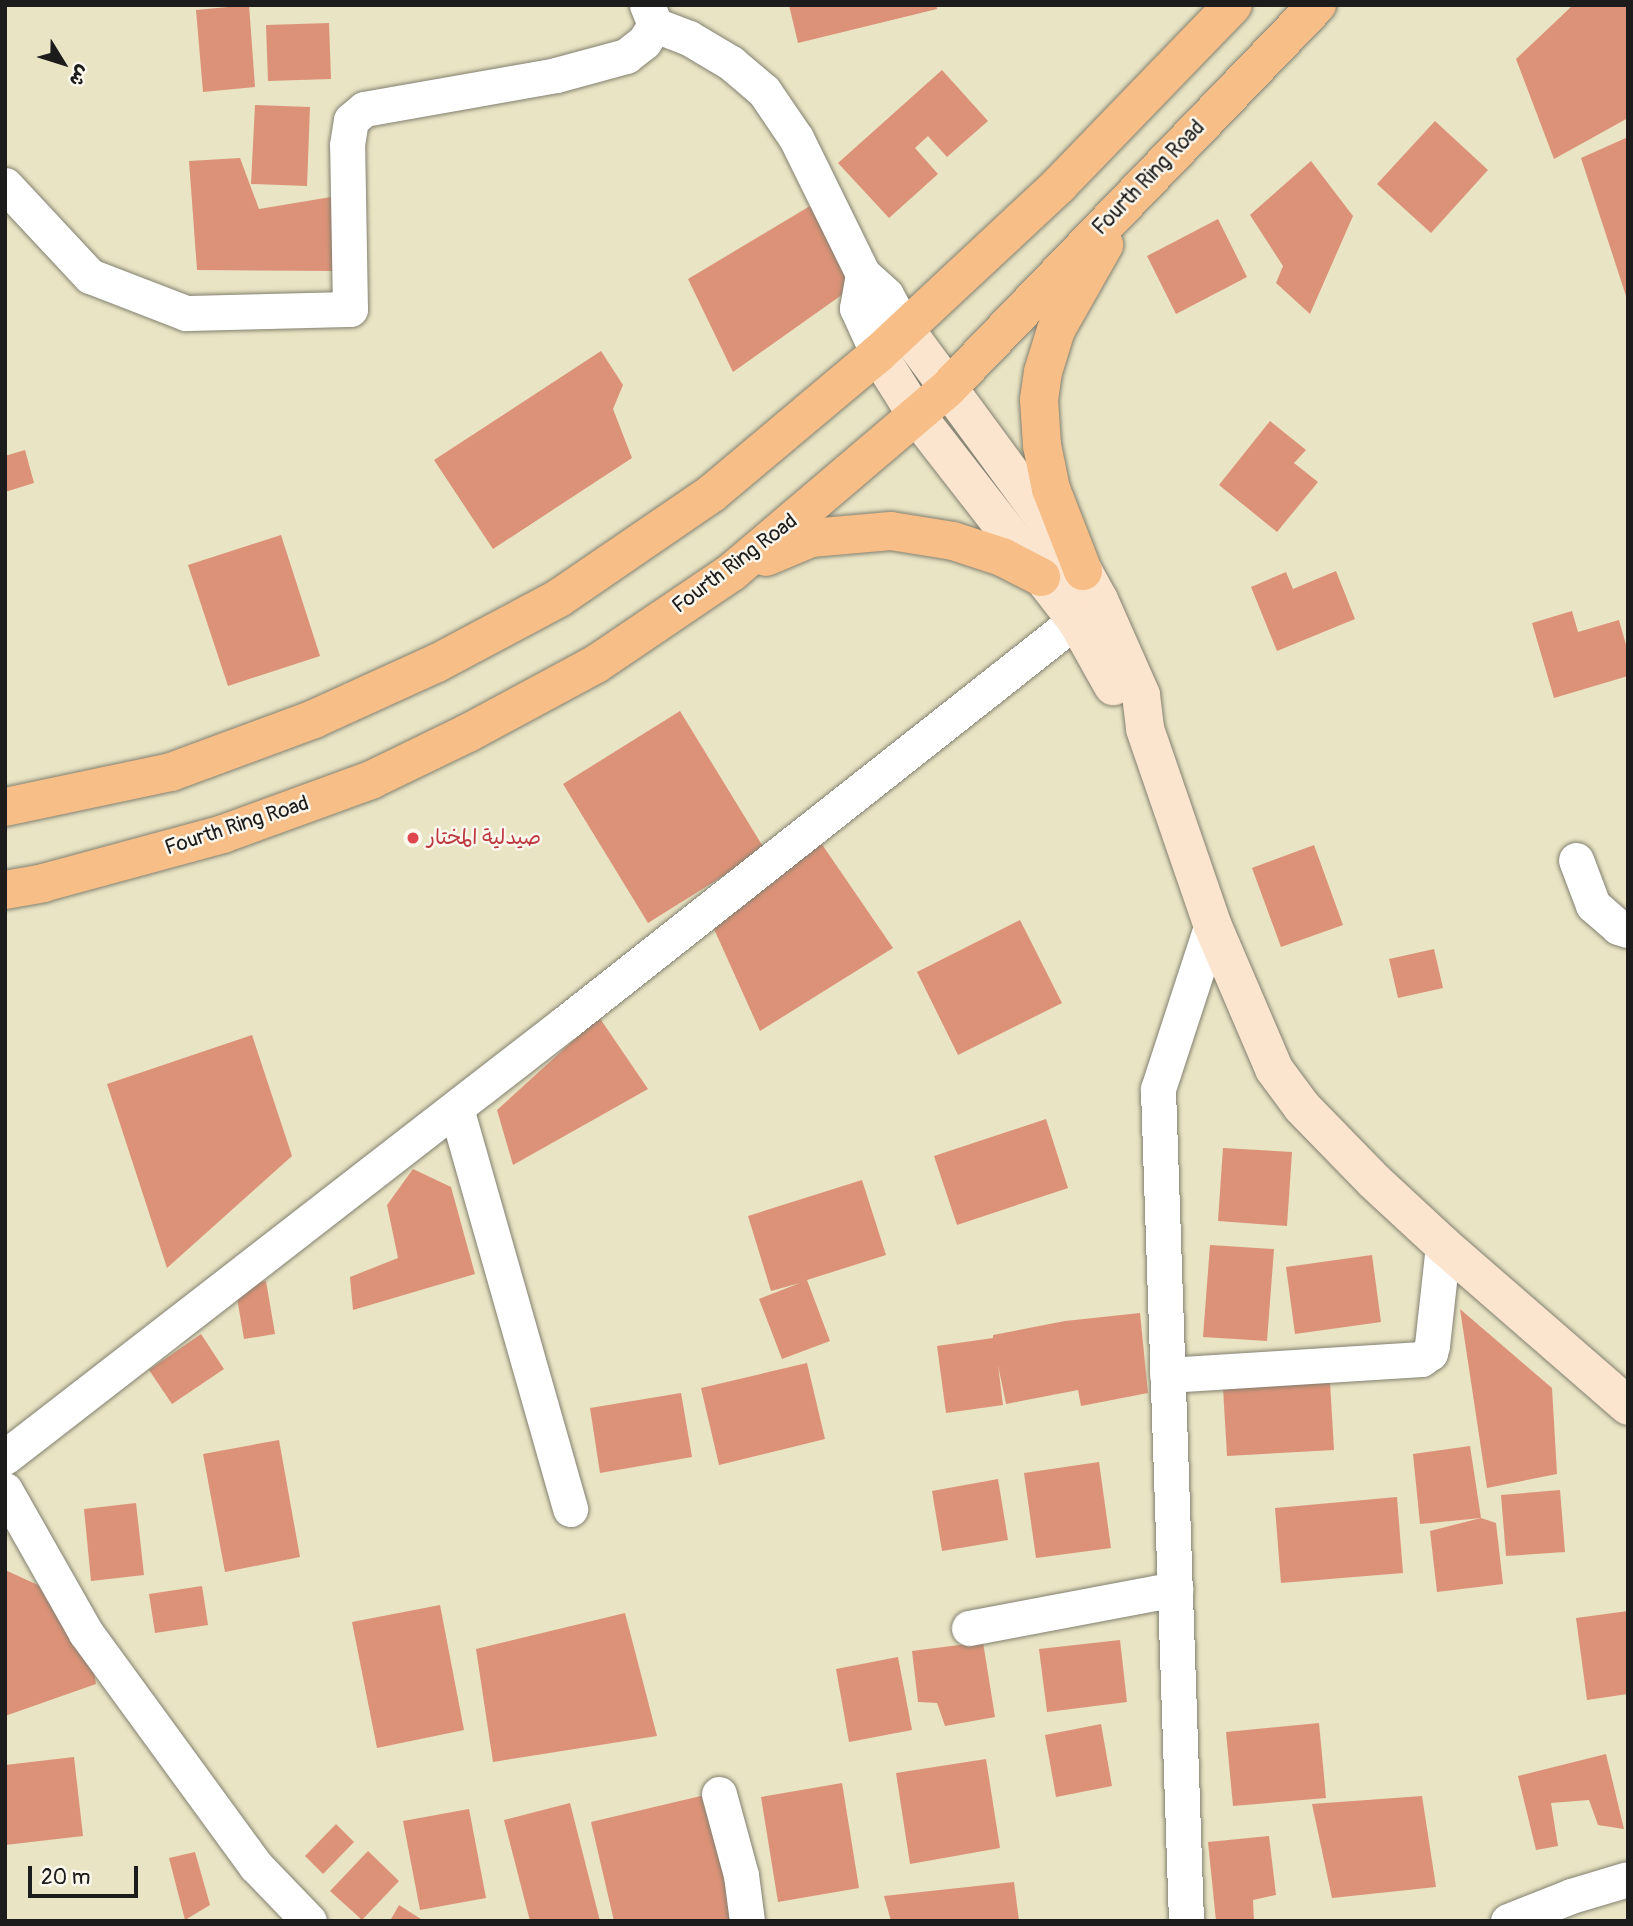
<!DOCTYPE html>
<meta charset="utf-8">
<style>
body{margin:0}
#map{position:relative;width:1633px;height:1926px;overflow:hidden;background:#e9e4c4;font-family:Pangolin,"Playpen Sans Arabic",sans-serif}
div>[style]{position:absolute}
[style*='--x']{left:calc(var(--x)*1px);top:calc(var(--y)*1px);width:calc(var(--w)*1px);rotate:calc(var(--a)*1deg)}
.building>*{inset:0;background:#dc9278}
.roads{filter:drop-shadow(0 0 2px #828070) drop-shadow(0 0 2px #828070)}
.street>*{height:35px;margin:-17.5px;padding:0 17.5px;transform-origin:17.5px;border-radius:17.5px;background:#fff}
.secondary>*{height:38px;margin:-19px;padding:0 19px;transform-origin:19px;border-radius:19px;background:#fce5cf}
.primary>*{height:38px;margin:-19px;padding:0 19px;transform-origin:19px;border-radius:19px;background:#f7be87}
.dots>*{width:19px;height:19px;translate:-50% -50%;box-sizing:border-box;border:4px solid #fbf7ec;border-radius:50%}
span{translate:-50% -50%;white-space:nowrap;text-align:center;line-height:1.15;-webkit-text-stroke:5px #fbf7ec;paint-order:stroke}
.street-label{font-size:21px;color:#1c1c1c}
.health-label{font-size:21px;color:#be3a42}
.left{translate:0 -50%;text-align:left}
.frame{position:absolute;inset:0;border:7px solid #1c1c1c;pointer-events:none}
.north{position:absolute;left:28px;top:28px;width:70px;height:70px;-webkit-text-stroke:5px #fbf7ec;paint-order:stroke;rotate:128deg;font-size:19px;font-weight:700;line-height:28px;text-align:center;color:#1c1c1c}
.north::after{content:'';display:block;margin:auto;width:24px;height:32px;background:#1c1c1c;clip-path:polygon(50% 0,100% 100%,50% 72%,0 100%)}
.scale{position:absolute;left:28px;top:1866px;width:110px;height:32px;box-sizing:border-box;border:4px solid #1c1c1c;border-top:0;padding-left:9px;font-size:21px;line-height:24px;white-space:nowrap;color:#1c1c1c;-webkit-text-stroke:5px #fbf7ec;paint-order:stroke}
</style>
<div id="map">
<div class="building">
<i style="clip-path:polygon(249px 5px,255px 87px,203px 92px,196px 10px)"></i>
<i style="clip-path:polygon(789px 5px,936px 5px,937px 9px,798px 43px)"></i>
<i style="clip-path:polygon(1573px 5px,1628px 5px,1628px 118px,1554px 159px,1516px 59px)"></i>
<i style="clip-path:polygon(329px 23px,331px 79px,268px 81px,266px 25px)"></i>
<i style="clip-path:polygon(942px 70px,988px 121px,947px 157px,928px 136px,915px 148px,938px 174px,889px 218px,838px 163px)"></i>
<i style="clip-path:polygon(255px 105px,310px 107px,307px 186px,251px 184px)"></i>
<i style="clip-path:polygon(1435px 121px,1488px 170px,1431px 233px,1377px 184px)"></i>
<i style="clip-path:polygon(1628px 137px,1628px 299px,1627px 299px,1581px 158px)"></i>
<i style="clip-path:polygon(240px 158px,259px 209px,337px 196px,336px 271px,197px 270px,189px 161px)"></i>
<i style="clip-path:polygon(1311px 161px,1353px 216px,1310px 314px,1276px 283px,1283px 266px,1250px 215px)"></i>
<i style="clip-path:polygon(810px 206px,860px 282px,733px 372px,688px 279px)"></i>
<i style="clip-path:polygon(1218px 219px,1247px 277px,1176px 314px,1147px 256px)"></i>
<i style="clip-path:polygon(601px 351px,623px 385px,613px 409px,632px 458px,493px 549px,434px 460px)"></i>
<i style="clip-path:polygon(1270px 421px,1306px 450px,1294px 463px,1318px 482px,1277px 532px,1219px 485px)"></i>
<i style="clip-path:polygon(25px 450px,34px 483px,5px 492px,5px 456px)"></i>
<i style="clip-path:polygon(281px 535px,320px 656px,228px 686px,188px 565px)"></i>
<i style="clip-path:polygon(1336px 571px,1355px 619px,1277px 651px,1251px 587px,1286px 572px,1293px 589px)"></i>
<i style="clip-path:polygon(1572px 611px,1578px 632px,1619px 620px,1628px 652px,1628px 676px,1554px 698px,1532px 623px)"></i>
<i style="clip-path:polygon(680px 711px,765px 850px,648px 923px,563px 784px)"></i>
<i style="clip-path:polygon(819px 840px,893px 948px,760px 1031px,714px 929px)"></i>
<i style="clip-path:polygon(1314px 845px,1343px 925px,1281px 947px,1252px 868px)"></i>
<i style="clip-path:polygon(1020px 920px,1062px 1003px,958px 1055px,917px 972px)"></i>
<i style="clip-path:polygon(1434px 949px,1443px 988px,1398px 998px,1389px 959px)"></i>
<i style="clip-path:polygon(599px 1017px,648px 1089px,513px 1165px,497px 1110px)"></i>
<i style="clip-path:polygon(252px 1035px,292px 1156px,167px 1268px,107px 1084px)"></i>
<i style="clip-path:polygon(1046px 1119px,1068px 1188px,957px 1225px,934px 1156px)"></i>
<i style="clip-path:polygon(1223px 1148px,1292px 1152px,1287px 1226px,1218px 1221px)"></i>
<i style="clip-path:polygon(413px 1169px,451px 1187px,475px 1274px,353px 1310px,350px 1277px,398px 1258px,387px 1205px)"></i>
<i style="clip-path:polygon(862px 1180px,886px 1255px,807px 1280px,830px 1341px,782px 1359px,759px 1299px,800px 1283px,771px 1291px,748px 1216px)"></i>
<i style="clip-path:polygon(1210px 1245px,1274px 1249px,1267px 1341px,1203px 1337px)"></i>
<i style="clip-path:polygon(1372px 1255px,1381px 1322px,1295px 1334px,1286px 1267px)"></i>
<i style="clip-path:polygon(266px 1281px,275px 1334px,244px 1339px,235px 1286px)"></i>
<i style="clip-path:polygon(1460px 1309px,1552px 1388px,1557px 1474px,1487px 1488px)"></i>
<i style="clip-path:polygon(1140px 1313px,1148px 1393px,1081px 1406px,1078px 1390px,1006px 1404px,998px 1365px,1003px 1405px,946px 1413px,937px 1346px,993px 1338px,993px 1335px,1065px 1321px)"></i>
<i style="clip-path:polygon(201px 1334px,224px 1369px,172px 1404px,149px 1370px)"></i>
<i style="clip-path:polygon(807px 1363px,825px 1439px,719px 1465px,701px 1388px)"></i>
<i style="clip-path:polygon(1330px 1382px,1334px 1450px,1227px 1456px,1223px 1388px)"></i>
<i style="clip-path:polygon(681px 1393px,692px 1457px,600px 1473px,590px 1408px)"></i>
<i style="clip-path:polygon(279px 1440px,300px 1557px,225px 1572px,203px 1454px)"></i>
<i style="clip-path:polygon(1470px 1446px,1481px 1518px,1420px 1524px,1413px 1454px)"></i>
<i style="clip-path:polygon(1099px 1462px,1111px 1548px,1036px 1558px,1024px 1473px)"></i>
<i style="clip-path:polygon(998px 1479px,1008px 1540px,942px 1551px,932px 1491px)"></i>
<i style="clip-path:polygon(1560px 1490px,1565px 1552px,1506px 1556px,1501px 1495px)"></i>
<i style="clip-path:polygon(1397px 1497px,1403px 1573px,1281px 1583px,1275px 1508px)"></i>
<i style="clip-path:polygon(136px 1503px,144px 1575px,91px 1581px,84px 1509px)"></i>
<i style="clip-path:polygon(1481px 1518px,1496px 1523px,1503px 1584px,1437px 1592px,1430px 1531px)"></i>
<i style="clip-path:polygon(5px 1570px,38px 1585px,57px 1600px,92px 1661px,96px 1684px,5px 1716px)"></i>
<i style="clip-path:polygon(202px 1586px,208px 1625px,155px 1633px,149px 1594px)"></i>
<i style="clip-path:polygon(440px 1605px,464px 1730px,377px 1748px,352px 1622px)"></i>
<i style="clip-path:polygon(1628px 1611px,1628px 1694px,1587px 1700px,1576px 1618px)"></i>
<i style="clip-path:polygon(625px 1613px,657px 1736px,493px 1762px,476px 1649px)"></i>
<i style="clip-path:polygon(1120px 1640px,1127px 1702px,1047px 1712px,1039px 1649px)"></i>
<i style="clip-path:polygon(983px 1642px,995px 1717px,945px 1726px,937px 1703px,918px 1702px,912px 1651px)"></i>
<i style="clip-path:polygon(898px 1657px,912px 1730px,849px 1742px,836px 1669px)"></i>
<i style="clip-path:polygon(1319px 1723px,1326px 1798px,1233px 1806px,1226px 1732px)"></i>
<i style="clip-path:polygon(1101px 1724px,1112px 1786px,1056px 1797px,1045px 1735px)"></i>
<i style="clip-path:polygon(1606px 1754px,1624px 1829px,1598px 1825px,1589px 1800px,1551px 1803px,1558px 1846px,1536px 1850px,1518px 1776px)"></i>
<i style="clip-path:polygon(74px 1757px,83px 1836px,5px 1845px,5px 1765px)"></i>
<i style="clip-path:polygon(986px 1759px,1000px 1848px,910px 1864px,896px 1773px)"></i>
<i style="clip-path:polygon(842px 1783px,859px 1888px,778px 1902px,761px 1797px)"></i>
<i style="clip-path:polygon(705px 1795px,734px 1920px,614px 1921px,591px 1822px)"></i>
<i style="clip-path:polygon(1422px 1796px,1436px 1887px,1332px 1898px,1312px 1804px)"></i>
<i style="clip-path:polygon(570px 1803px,600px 1921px,530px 1921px,504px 1820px)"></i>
<i style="clip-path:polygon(469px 1809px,486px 1898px,420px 1910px,403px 1821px)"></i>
<i style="clip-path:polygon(336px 1824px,354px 1842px,323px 1874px,305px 1856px)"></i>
<i style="clip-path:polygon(1269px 1836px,1276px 1895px,1253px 1900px,1254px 1921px,1216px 1921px,1208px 1842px)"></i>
<i style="clip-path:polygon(368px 1851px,399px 1881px,362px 1920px,330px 1891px)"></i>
<i style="clip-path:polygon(195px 1852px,210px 1905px,185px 1920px,169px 1858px)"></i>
<i style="clip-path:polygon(1014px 1882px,1019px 1921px,891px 1921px,884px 1896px)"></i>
<i style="clip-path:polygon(399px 1905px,424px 1921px,390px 1921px)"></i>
</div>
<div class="roads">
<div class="street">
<i style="--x:647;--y:5;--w:22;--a:68"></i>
<i style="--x:655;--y:25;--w:36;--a:21"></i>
<i style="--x:689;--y:38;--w:49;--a:30.8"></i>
<i style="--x:731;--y:63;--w:43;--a:40.3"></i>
<i style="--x:764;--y:91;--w:57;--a:55.8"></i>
<i style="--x:796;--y:138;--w:152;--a:63.8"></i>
<i style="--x:863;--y:274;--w:31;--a:42"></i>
<i style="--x:886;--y:295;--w:39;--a:61"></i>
<i style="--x:5;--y:185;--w:125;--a:47"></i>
<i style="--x:90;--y:276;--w:103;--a:21.1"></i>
<i style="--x:186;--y:313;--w:164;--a:-1.4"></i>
<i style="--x:350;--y:309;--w:164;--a:-91"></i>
<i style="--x:347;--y:145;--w:25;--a:-81"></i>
<i style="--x:351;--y:120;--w:17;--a:-40"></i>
<i style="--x:364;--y:109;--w:195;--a:-10"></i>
<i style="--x:556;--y:75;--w:73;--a:-15.2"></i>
<i style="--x:626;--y:56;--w:23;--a:-38"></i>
<i style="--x:644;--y:42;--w:20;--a:-57"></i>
<i style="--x:863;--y:274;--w:35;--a:100"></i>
<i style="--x:857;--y:308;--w:51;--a:65.5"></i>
<i style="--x:1576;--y:860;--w:48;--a:69.3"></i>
<i style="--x:1593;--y:905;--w:33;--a:41"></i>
<i style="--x:1618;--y:927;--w:10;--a:17"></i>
<i style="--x:456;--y:1108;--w:417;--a:74.1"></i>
<i style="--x:1167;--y:1375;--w:255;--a:-3.6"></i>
<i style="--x:1421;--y:1359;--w:11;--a:-34"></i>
<i style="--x:1430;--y:1353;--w:8;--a:-76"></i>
<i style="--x:1432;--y:1345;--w:101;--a:-83.7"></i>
<i style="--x:5;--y:1457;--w:708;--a:-37.78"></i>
<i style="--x:565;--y:1023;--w:651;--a:-38.26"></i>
<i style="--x:5;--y:1490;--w:164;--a:60.5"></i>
<i style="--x:86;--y:1633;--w:288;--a:53.9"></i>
<i style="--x:256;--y:1866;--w:76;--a:46.1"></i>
<i style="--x:969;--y:1628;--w:210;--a:-10.7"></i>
<i style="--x:719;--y:1794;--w:84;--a:74.8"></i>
<i style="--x:741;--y:1875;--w:46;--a:82.6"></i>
<i style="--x:1186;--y:1921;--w:832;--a:-91.93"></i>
<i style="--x:1158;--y:1089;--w:174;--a:-71.9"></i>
<i style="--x:1508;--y:1921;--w:68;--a:-21.6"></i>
<i style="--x:1571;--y:1896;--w:59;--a:-16.6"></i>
</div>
<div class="secondary">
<i style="--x:905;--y:329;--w:300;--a:53.7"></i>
<i style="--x:1083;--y:571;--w:33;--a:61"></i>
<i style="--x:1099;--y:600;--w:104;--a:66.1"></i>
<i style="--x:1141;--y:695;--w:34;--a:83"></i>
<i style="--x:1145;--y:729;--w:206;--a:71"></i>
<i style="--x:1212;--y:924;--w:158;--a:66.8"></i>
<i style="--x:1274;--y:1069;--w:47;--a:53.6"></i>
<i style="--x:1302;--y:1107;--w:103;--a:45.8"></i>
<i style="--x:1374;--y:1181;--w:94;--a:42.8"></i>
<i style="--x:1443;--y:1245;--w:245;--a:41"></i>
<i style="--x:878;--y:354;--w:73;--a:57.8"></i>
<i style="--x:917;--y:416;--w:259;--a:52.1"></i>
<i style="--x:1076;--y:620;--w:76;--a:60.7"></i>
</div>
<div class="primary">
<i style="--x:766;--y:557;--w:49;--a:-22.9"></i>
<i style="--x:811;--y:538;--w:80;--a:-5"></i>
<i style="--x:891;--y:531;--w:63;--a:9.2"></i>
<i style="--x:953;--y:541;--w:52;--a:18.1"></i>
<i style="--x:1002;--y:557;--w:44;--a:27.1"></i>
<i style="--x:1083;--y:571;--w:88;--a:-111.3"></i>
<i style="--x:1051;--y:489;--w:45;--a:-101.6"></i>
<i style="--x:1042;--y:445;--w:45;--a:-93.8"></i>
<i style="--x:1039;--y:400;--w:28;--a:-82"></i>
<i style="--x:1043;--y:372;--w:44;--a:-72.8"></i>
<i style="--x:1056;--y:330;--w:98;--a:-60.5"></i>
<i style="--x:5;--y:807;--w:170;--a:-11.9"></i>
<i style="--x:171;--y:772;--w:153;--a:-20.3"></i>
<i style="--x:314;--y:719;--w:135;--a:-24.5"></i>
<i style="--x:437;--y:663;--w:138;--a:-28"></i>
<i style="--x:559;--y:598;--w:184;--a:-34.4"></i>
<i style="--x:711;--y:494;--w:218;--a:-40"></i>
<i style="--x:878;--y:354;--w:248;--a:-43"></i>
<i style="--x:1059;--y:185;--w:250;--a:-46"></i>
<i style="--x:5;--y:890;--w:39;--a:-10"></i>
<i style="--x:43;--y:883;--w:187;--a:-15.2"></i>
<i style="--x:223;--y:834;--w:158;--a:-20"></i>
<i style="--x:371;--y:780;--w:108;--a:-25.9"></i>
<i style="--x:468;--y:733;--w:145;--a:-28.3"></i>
<i style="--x:596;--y:664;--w:164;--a:-34.1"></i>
<i style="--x:732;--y:572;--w:284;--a:-40.4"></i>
<i style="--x:948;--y:388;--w:532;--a:-46.07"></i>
</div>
</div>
<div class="dots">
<i style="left:413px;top:838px;background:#e0444e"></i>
</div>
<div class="street-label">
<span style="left:1149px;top:178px;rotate:-46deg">Fourth Ring Road</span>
<span style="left:735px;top:564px;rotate:-37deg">Fourth Ring Road</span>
<span style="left:237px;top:826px;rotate:-18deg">Fourth Ring Road</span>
</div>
<div class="health-label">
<span class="left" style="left:427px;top:838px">صيدلية المختار</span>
</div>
<div class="frame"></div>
<div class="north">ش</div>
<div class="scale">20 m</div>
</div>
